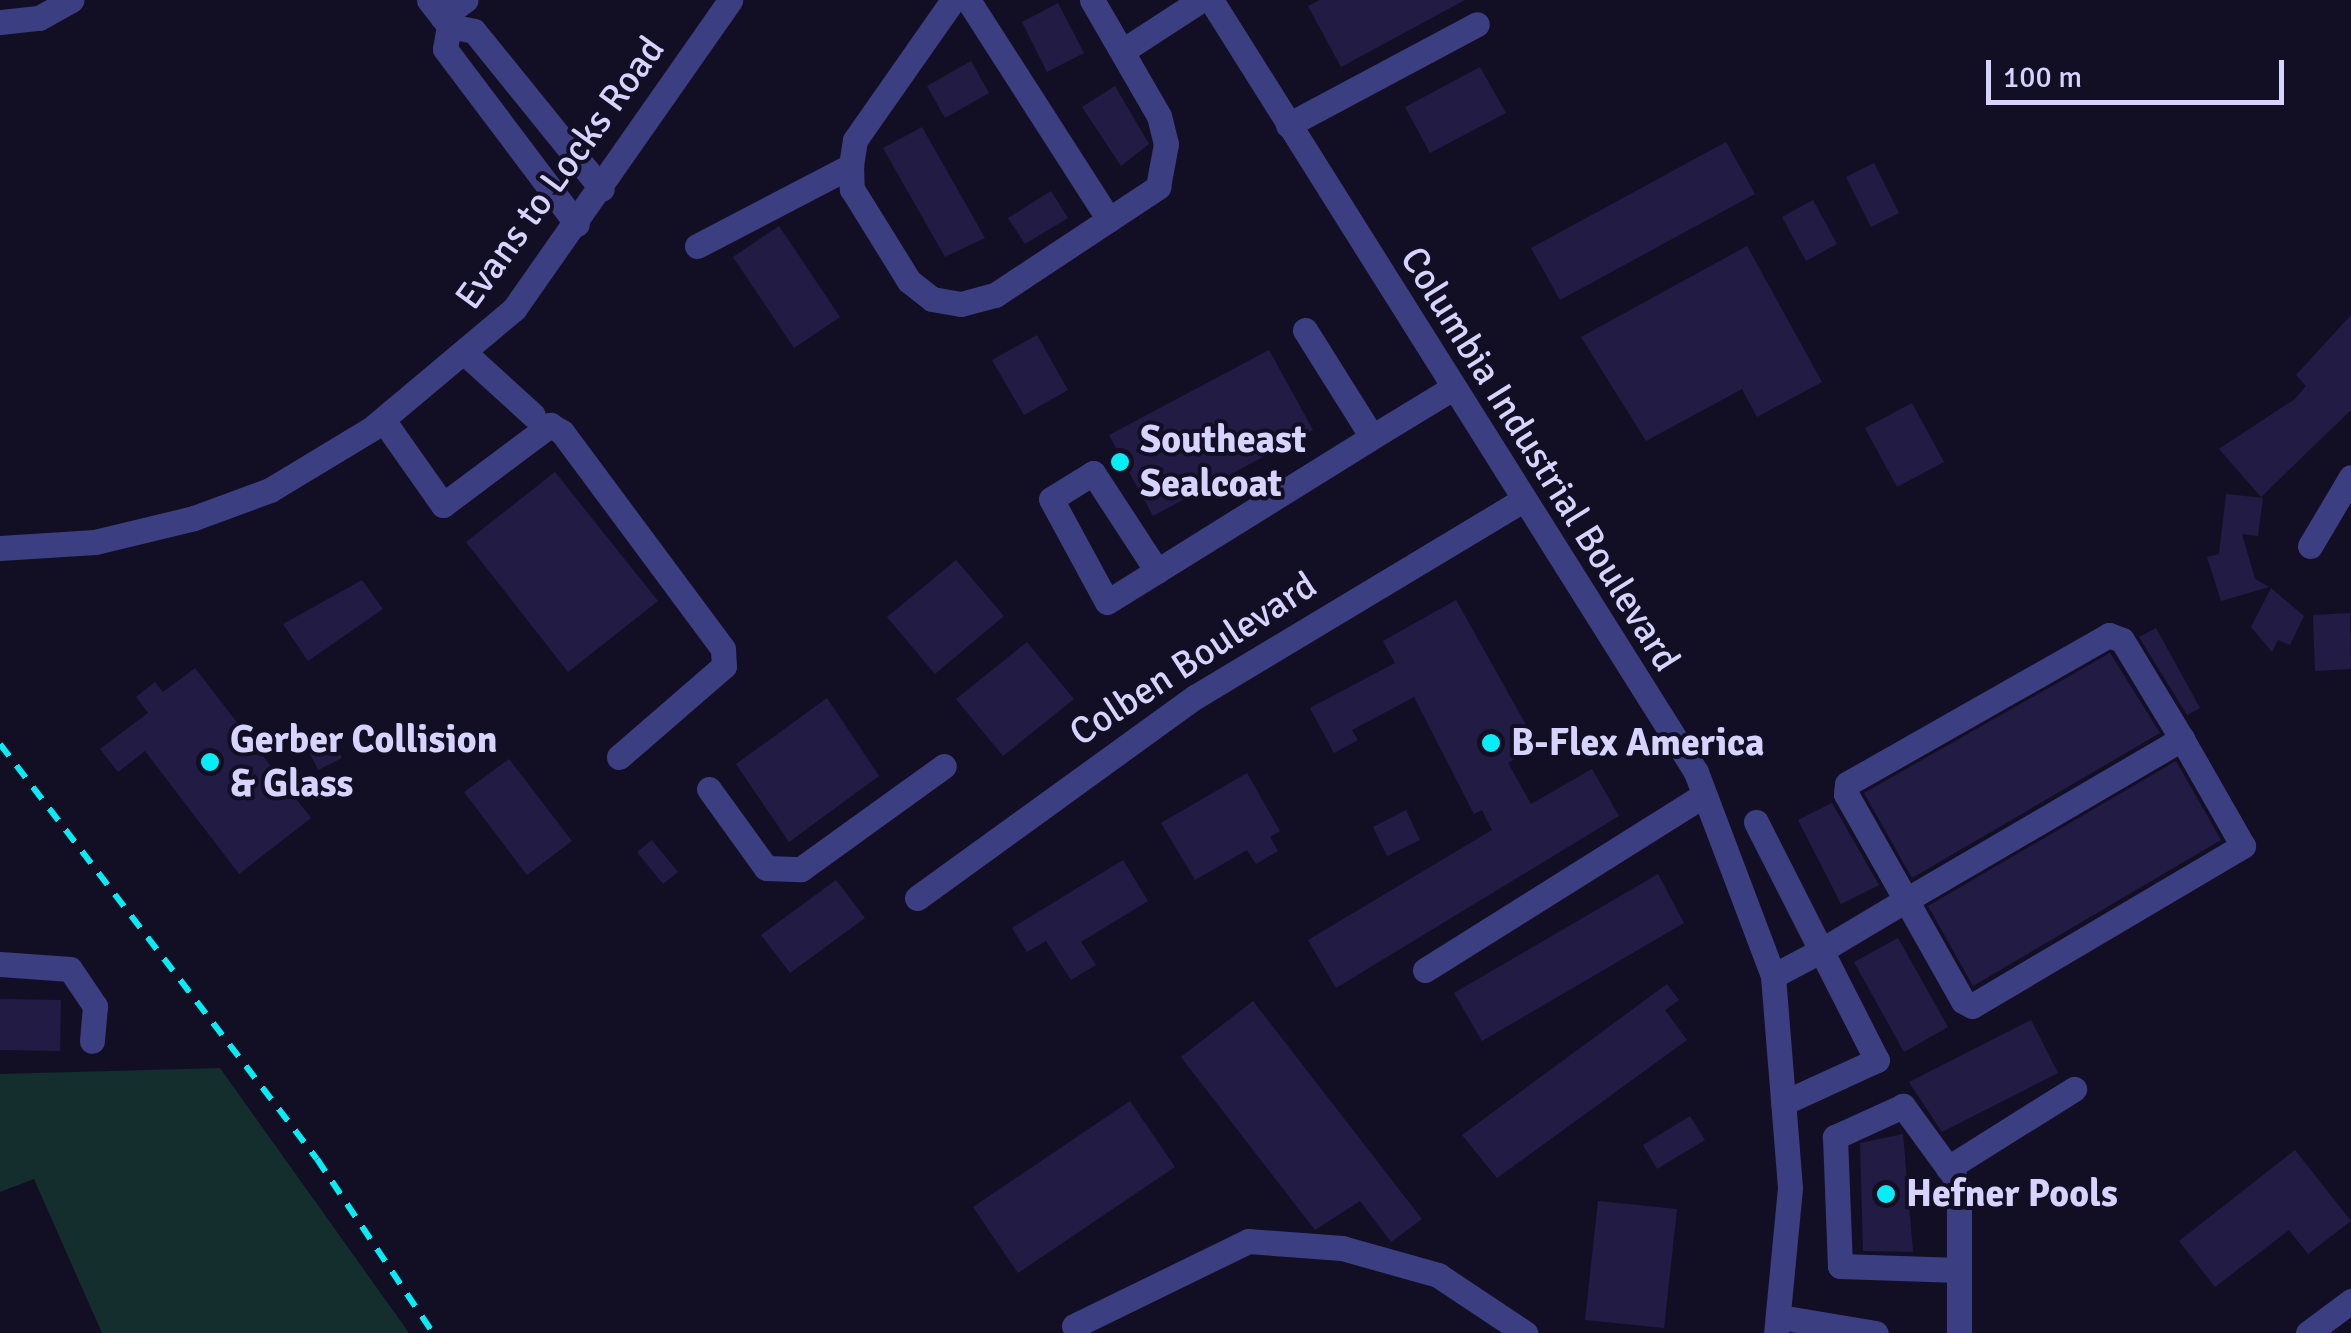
<!DOCTYPE html>
<style>
body{margin:0}
#map{position:relative;width:2351px;height:1333px;overflow:hidden;background:#120f24;font-family:Signika,sans-serif}
div>[style]{position:absolute}
[style*='--x']{left:calc(var(--x)*1px);top:calc(var(--y)*1px);width:calc(var(--w)*1px);rotate:calc(var(--a)*1deg)}
.green>*{inset:0;background:#132e2c}
.building>*{inset:0;background:#221c45}
.minor>*{height:25px;margin:-12.5px;padding:0 12.5px;transform-origin:12.5px;border-radius:12.5px;background:#3c3e82}
.rail>*{height:6px;margin-top:-3px;transform-origin:0;background:repeating-linear-gradient(90deg,#08ecf6 0 15px,transparent 0 27px)}
.dots>*{width:28px;height:28px;translate:-50% -50%;box-sizing:border-box;border:5px solid #120f24;border-radius:50%}
span{translate:-50% -50%;white-space:nowrap;text-align:center;line-height:1.15;-webkit-text-stroke:8px #120f24;paint-order:stroke}
.street-label{font-size:38px;color:#d6d4fe}
.poi-label{font-size:38px;color:#d6d4fe;font-weight:700}
.left{translate:0 -50%;text-align:left}
.scale{position:absolute;left:1986px;top:60px;width:298px;height:45px;box-sizing:border-box;border:5px solid #d6d4fe;border-top:0;padding-left:12px;font-size:30px;line-height:35px;white-space:nowrap;color:#d6d4fe;-webkit-text-stroke:8px #120f24;paint-order:stroke}
</style>
<div id="map">
<div class="green">
<i style="clip-path:polygon(220px 1068px,409px 1333px,102px 1333px,34px 1179px,0 1192px,0 1074px)"></i>
</div>
<div class="building">
<i style="clip-path:polygon(1320px 0,1465px 0,1341px 67px,1308px 6px)"></i>
<i style="clip-path:polygon(1058px 3px,1084px 53px,1047px 72px,1022px 22px)"></i>
<i style="clip-path:polygon(971px 61px,989px 93px,945px 118px,927px 86px)"></i>
<i style="clip-path:polygon(1480px 67px,1506px 113px,1430px 153px,1405px 107px)"></i>
<i style="clip-path:polygon(1115px 86px,1149px 144px,1121px 166px,1082px 107px)"></i>
<i style="clip-path:polygon(922px 127px,985px 238px,945px 257px,883px 148px)"></i>
<i style="clip-path:polygon(1726px 142px,1755px 194px,1560px 300px,1531px 248px)"></i>
<i style="clip-path:polygon(1874px 163px,1899px 213px,1871px 227px,1846px 177px)"></i>
<i style="clip-path:polygon(1051px 191px,1068px 218px,1025px 244px,1008px 218px)"></i>
<i style="clip-path:polygon(1813px 200px,1837px 244px,1806px 261px,1782px 217px)"></i>
<i style="clip-path:polygon(779px 226px,840px 317px,794px 348px,733px 257px)"></i>
<i style="clip-path:polygon(1747px 246px,1822px 382px,1757px 417px,1742px 389px,1646px 441px,1581px 337px)"></i>
<i style="clip-path:polygon(2351px 315px,2351px 410px,2261px 497px,2219px 449px,2295px 399px,2306px 386px,2296px 375px)"></i>
<i style="clip-path:polygon(1037px 335px,1068px 390px,1024px 415px,992px 360px)"></i>
<i style="clip-path:polygon(1269px 350px,1313px 430px,1153px 516px,1109px 435px)"></i>
<i style="clip-path:polygon(1912px 403px,1944px 462px,1897px 487px,1865px 428px)"></i>
<i style="clip-path:polygon(555px 472px,658px 601px,568px 672px,466px 542px)"></i>
<i style="clip-path:polygon(2226px 494px,2263px 498px,2258px 536px,2242px 534px,2255px 579px,2269px 587px,2221px 601px,2207px 557px,2219px 554px)"></i>
<i style="clip-path:polygon(956px 560px,1004px 616px,935px 674px,887px 617px)"></i>
<i style="clip-path:polygon(362px 580px,383px 609px,308px 661px,283px 624px)"></i>
<i style="clip-path:polygon(2271px 588px,2304px 616px,2290px 645px,2278px 640px,2272px 652px,2251px 627px)"></i>
<i style="clip-path:polygon(1456px 600px,1538px 746px,1508px 763px,1531px 804px,1592px 769px,1619px 816px,1336px 988px,1308px 940px,1492px 830px,1482px 810px,1474px 814px,1414px 697px,1352px 730px,1358px 740px,1334px 753px,1310px 708px,1395px 663px,1383px 641px)"></i>
<i style="clip-path:polygon(2350px 613px,2351px 669px,2315px 671px,2313px 615px)"></i>
<i style="clip-path:polygon(2156px 628px,2200px 708px,2187px 715px,2139px 637px)"></i>
<i style="clip-path:polygon(1027px 642px,1074px 699px,1003px 756px,956px 699px)"></i>
<i style="clip-path:polygon(2110px 653px,2160px 733px,1912px 878px,1864px 793px)"></i>
<i style="clip-path:polygon(195px 668px,311px 818px,239px 874px,145px 751px,118px 772px,100px 749px,148px 713px,136px 697px,155px 682px,163px 692px)"></i>
<i style="clip-path:polygon(827px 698px,879px 776px,789px 842px,736px 764px)"></i>
<i style="clip-path:polygon(333px 739px,342px 758px,318px 770px,309px 751px)"></i>
<i style="clip-path:polygon(509px 759px,572px 841px,527px 875px,464px 792px)"></i>
<i style="clip-path:polygon(2176px 761px,2221px 840px,1973px 986px,1928px 906px)"></i>
<i style="clip-path:polygon(1247px 773px,1280px 831px,1270px 837px,1278px 851px,1256px 864px,1247px 850px,1195px 880px,1161px 823px)"></i>
<i style="clip-path:polygon(1832px 803px,1879px 885px,1841px 904px,1798px 820px)"></i>
<i style="clip-path:polygon(1406px 810px,1420px 840px,1387px 856px,1373px 827px)"></i>
<i style="clip-path:polygon(652px 840px,678px 872px,663px 884px,637px 852px)"></i>
<i style="clip-path:polygon(1123px 860px,1148px 901px,1081px 942px,1096px 965px,1071px 980px,1046px 941px,1027px 952px,1012px 928px)"></i>
<i style="clip-path:polygon(1658px 874px,1684px 923px,1482px 1041px,1454px 993px)"></i>
<i style="clip-path:polygon(836px 880px,865px 918px,790px 973px,761px 935px)"></i>
<i style="clip-path:polygon(1898px 938px,1948px 1027px,1904px 1052px,1854px 962px)"></i>
<i style="clip-path:polygon(1667px 984px,1679px 1000px,1665px 1010px,1687px 1040px,1497px 1178px,1462px 1135px)"></i>
<i style="clip-path:polygon(0 999px,61px 1000px,60px 1051px,0 1050px)"></i>
<i style="clip-path:polygon(1253px 1001px,1422px 1219px,1391px 1242px,1360px 1201px,1315px 1230px,1181px 1057px)"></i>
<i style="clip-path:polygon(2031px 1020px,2058px 1073px,1942px 1132px,1909px 1082px)"></i>
<i style="clip-path:polygon(1130px 1101px,1175px 1167px,1018px 1273px,973px 1207px)"></i>
<i style="clip-path:polygon(1690px 1116px,1705px 1140px,1657px 1169px,1643px 1145px)"></i>
<i style="clip-path:polygon(1903px 1134px,1913px 1252px,1863px 1251px,1860px 1143px)"></i>
<i style="clip-path:polygon(2295px 1150px,2351px 1221px,2308px 1254px,2289px 1230px,2215px 1287px,2179px 1241px)"></i>
<i style="clip-path:polygon(1598px 1201px,1677px 1209px,1664px 1328px,1585px 1320px)"></i>
</div>
<div class="minor">
<i style="--x:429;--y:0;--w:33;--a:52"></i>
<i style="--x:449;--y:26;--w:25;--a:11"></i>
<i style="--x:474;--y:31;--w:203;--a:51"></i>
<i style="--x:953;--y:0;--w:171;--a:125"></i>
<i style="--x:855;--y:140;--w:26;--a:99"></i>
<i style="--x:851;--y:166;--w:23;--a:88"></i>
<i style="--x:852;--y:189;--w:108;--a:58.2"></i>
<i style="--x:909;--y:281;--w:29;--a:38"></i>
<i style="--x:932;--y:299;--w:29;--a:10"></i>
<i style="--x:961;--y:304;--w:35;--a:-15"></i>
<i style="--x:995;--y:295;--w:196;--a:-33.5"></i>
<i style="--x:1158;--y:187;--w:44;--a:-79.5"></i>
<i style="--x:1166;--y:144;--w:29;--a:-104"></i>
<i style="--x:1159;--y:116;--w:134;--a:-120"></i>
<i style="--x:968;--y:0;--w:261;--a:57.3"></i>
<i style="--x:1211;--y:0;--w:912;--a:57.86"></i>
<i style="--x:1696;--y:772;--w:218;--a:69.3"></i>
<i style="--x:1773;--y:976;--w:213;--a:85.4"></i>
<i style="--x:1790;--y:1188;--w:146;--a:95.5"></i>
<i style="--x:442;--y:17;--w:29;--a:-36"></i>
<i style="--x:0;--y:22;--w:39;--a:-6"></i>
<i style="--x:39;--y:18;--w:37;--a:-29"></i>
<i style="--x:449;--y:26;--w:23;--a:100"></i>
<i style="--x:445;--y:49;--w:219;--a:53"></i>
<i style="--x:1127;--y:48;--w:88;--a:-33"></i>
<i style="--x:1288;--y:125;--w:214;--a:-28.1"></i>
<i style="--x:697;--y:246;--w:174;--a:-27.5"></i>
<i style="--x:1305;--y:330;--w:126;--a:57.9"></i>
<i style="--x:467;--y:355;--w:89;--a:42.3"></i>
<i style="--x:383;--y:420;--w:104;--a:54.8"></i>
<i style="--x:443;--y:505;--w:134;--a:-36.8"></i>
<i style="--x:550;--y:425;--w:14;--a:30"></i>
<i style="--x:562;--y:432;--w:270;--a:53.4"></i>
<i style="--x:723;--y:649;--w:17;--a:87"></i>
<i style="--x:724;--y:666;--w:139;--a:139.1"></i>
<i style="--x:2310;--y:546;--w:80;--a:-59.3"></i>
<i style="--x:0;--y:548;--w:95;--a:-3.6"></i>
<i style="--x:95;--y:542;--w:102;--a:-13.6"></i>
<i style="--x:194;--y:518;--w:81;--a:-20.2"></i>
<i style="--x:270;--y:490;--w:118;--a:-31.1"></i>
<i style="--x:371;--y:429;--w:187;--a:-40"></i>
<i style="--x:514;--y:309;--w:377;--a:-55"></i>
<i style="--x:1157;--y:571;--w:117;--a:-123.1"></i>
<i style="--x:1093;--y:473;--w:49;--a:148.2"></i>
<i style="--x:1051;--y:499;--w:117;--a:61.5"></i>
<i style="--x:1107;--y:602;--w:59;--a:-31.8"></i>
<i style="--x:1157;--y:571;--w:253;--a:-31.9"></i>
<i style="--x:1372;--y:437;--w:92;--a:-31.3"></i>
<i style="--x:709;--y:789;--w:97;--a:54.2"></i>
<i style="--x:766;--y:868;--w:35;--a:2"></i>
<i style="--x:801;--y:869;--w:176;--a:-35.8"></i>
<i style="--x:1756;--y:822;--w:267;--a:63.1"></i>
<i style="--x:1877;--y:1060;--w:103;--a:155.4"></i>
<i style="--x:917;--y:898;--w:343;--a:-35.9"></i>
<i style="--x:1195;--y:697;--w:380;--a:-31"></i>
<i style="--x:0;--y:964;--w:70;--a:4.1"></i>
<i style="--x:70;--y:969;--w:45;--a:56"></i>
<i style="--x:95;--y:1006;--w:35;--a:95"></i>
<i style="--x:1425;--y:970;--w:329;--a:-32.1"></i>
<i style="--x:1773;--y:976;--w:55;--a:-28"></i>
<i style="--x:1822;--y:950;--w:98;--a:-30.8"></i>
<i style="--x:1906;--y:900;--w:320;--a:-30.3"></i>
<i style="--x:2182;--y:739;--w:116;--a:-121.2"></i>
<i style="--x:2122;--y:640;--w:14;--a:-159"></i>
<i style="--x:2109;--y:635;--w:301;--a:150.4"></i>
<i style="--x:1847;--y:784;--w:10;--a:96"></i>
<i style="--x:1846;--y:794;--w:122;--a:60.5"></i>
<i style="--x:1906;--y:900;--w:116;--a:60.6"></i>
<i style="--x:1963;--y:1001;--w:10;--a:29"></i>
<i style="--x:1972;--y:1006;--w:315;--a:-30.6"></i>
<i style="--x:2243;--y:846;--w:123;--a:-119.7"></i>
<i style="--x:1948;--y:1168;--w:149;--a:-32.1"></i>
<i style="--x:1780;--y:1317;--w:97;--a:9.5"></i>
<i style="--x:1074;--y:1326;--w:194;--a:-26"></i>
<i style="--x:1248;--y:1241;--w:94;--a:4.3"></i>
<i style="--x:1342;--y:1248;--w:100;--a:15.7"></i>
<i style="--x:1438;--y:1275;--w:105;--a:33.7"></i>
<i style="--x:1959;--y:1333;--w:143;--a:-90"></i>
<i style="--x:1959;--y:1190;--w:15;--a:-110"></i>
<i style="--x:1954;--y:1176;--w:87;--a:-126.1"></i>
<i style="--x:1903;--y:1106;--w:75;--a:155.5"></i>
<i style="--x:1835;--y:1137;--w:129;--a:87.8"></i>
<i style="--x:1840;--y:1266;--w:119;--a:1.9"></i>
<i style="--x:2308;--y:1333;--w:54;--a:-36.7"></i>
</div>
<div class="rail">
<i style="--x:0;--y:744;--w:522;--a:52.63"></i>
<i style="--x:317;--y:1159;--w:209;--a:56.3"></i>
</div>
<div class="dots">
<i style="left:1120px;top:462px;background:#08ecf6"></i>
<i style="left:1491px;top:743px;background:#08ecf6"></i>
<i style="left:210px;top:762px;background:#08ecf6"></i>
<i style="left:1886px;top:1194px;background:#08ecf6"></i>
</div>
<div class="street-label">
<span style="left:560px;top:173px;rotate:-54deg">Evans to Locks Road</span>
<span style="left:1540px;top:459px;rotate:58deg">Columbia Industrial Boulevard</span>
<span style="left:1193px;top:659px;rotate:-33deg">Colben Boulevard</span>
</div>
<div class="poi-label">
<span class="left" style="left:1140px;top:462px">Southeast<br>Sealcoat</span>
<span class="left" style="left:230px;top:762px">Gerber Collision<br>&amp; Glass</span>
<span class="left" style="left:1511px;top:743px">B-Flex America</span>
<span class="left" style="left:1906px;top:1194px">Hefner Pools</span>
</div>
<div class="scale">100 m</div>
</div>
